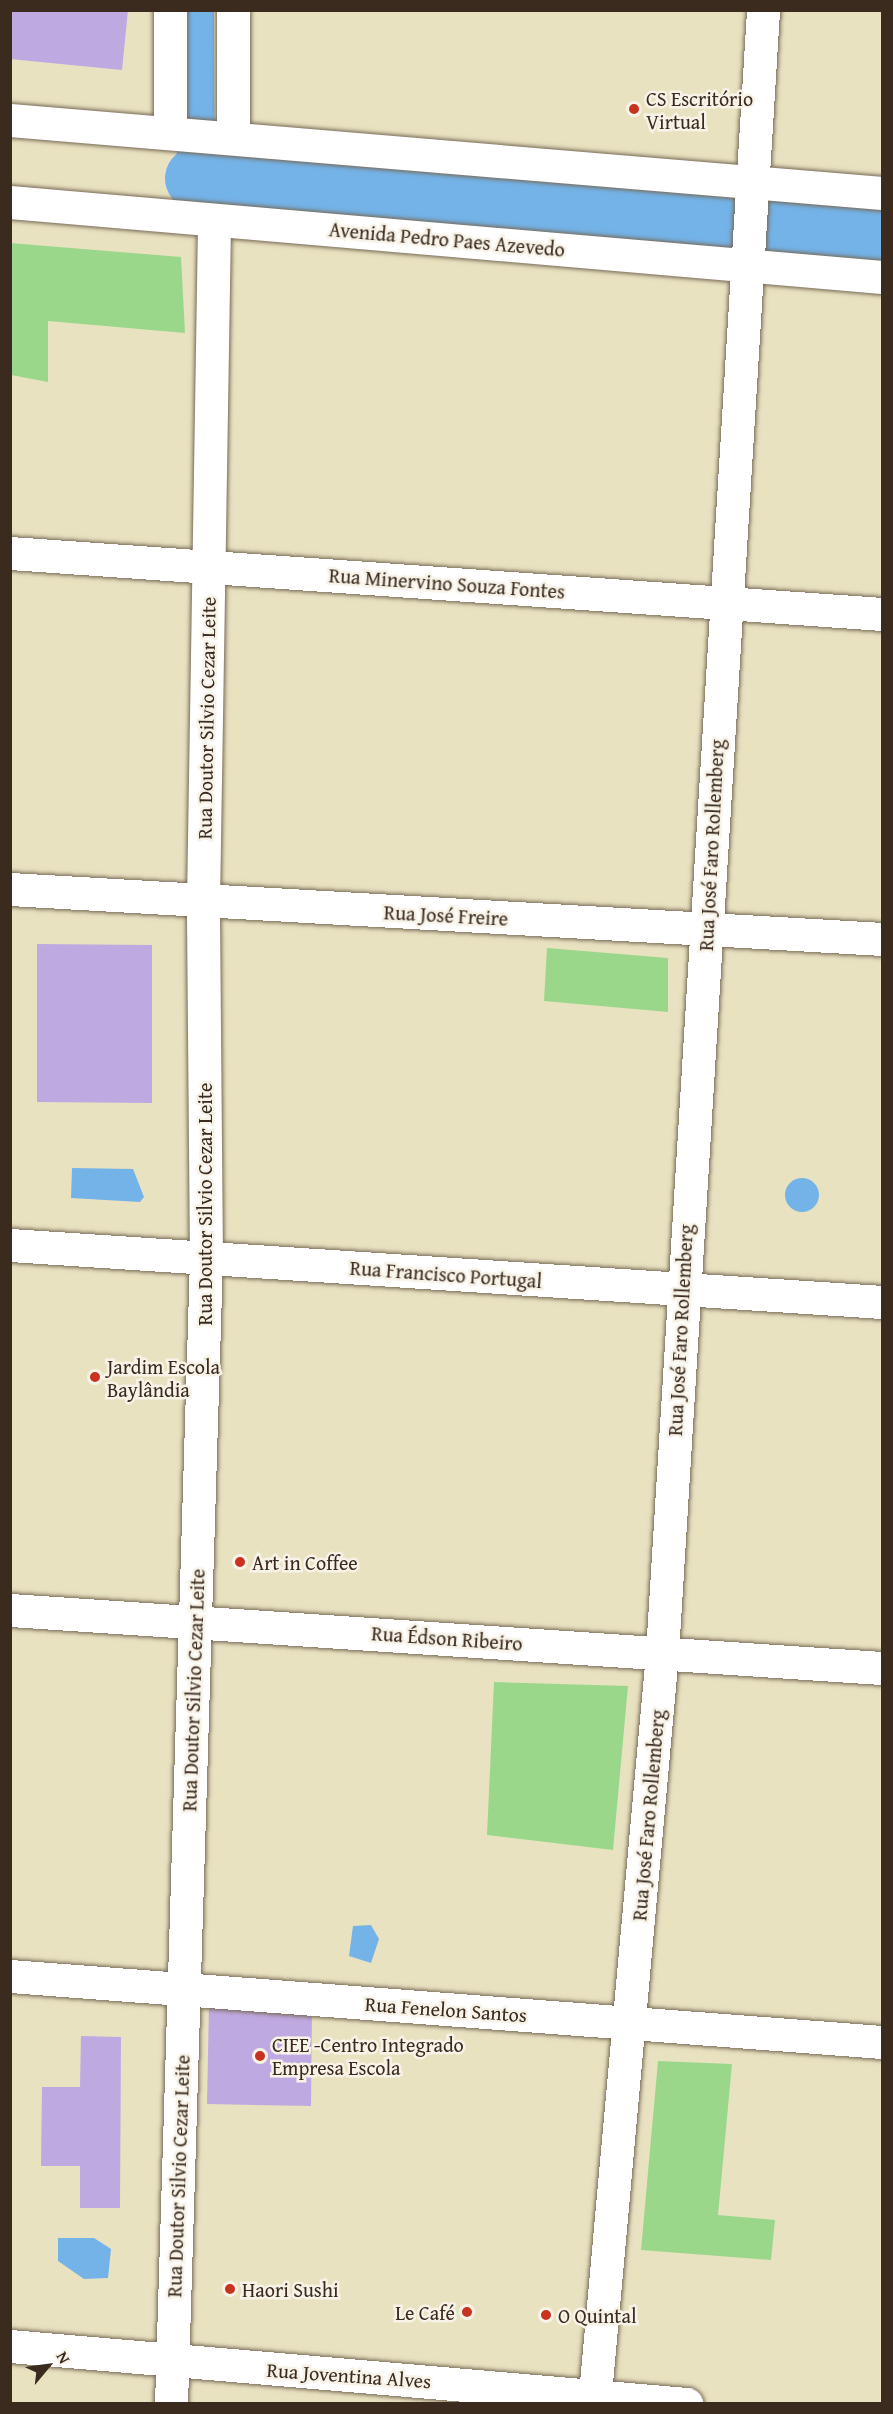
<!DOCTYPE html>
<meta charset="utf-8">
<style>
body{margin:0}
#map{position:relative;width:893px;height:2414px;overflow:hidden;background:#e9e2c0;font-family:"Gentium Book Plus",serif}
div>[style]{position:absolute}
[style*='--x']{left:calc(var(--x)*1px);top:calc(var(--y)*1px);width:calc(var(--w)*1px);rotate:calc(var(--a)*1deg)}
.green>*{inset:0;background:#9bd78b}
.water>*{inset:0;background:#74b3e8}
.round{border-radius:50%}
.canal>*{height:38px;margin:-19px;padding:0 19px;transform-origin:19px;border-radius:19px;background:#74b3e8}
.river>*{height:63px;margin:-31.5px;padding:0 31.5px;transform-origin:31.5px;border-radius:31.5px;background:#74b3e8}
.building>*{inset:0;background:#bfa9e1}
.roads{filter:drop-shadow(0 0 2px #786a57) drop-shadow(0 0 2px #786a57)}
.minor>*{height:33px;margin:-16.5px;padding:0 16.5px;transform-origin:16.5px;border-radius:16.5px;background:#fff}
.dots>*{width:16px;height:16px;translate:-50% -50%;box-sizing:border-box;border:3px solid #f7f3e8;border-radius:50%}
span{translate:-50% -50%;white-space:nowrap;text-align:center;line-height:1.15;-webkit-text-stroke:5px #f7f3e8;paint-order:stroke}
.poi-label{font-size:20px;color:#3b2a1e}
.left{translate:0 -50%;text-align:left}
.right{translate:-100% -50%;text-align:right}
.street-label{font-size:20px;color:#3b2a1e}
.frame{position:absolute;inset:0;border:12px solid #3b2a1e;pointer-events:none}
.north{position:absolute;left:18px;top:2336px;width:60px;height:60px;-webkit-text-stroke:4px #f7f3e8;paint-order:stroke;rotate:61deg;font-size:16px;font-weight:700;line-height:24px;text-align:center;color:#3b2a1e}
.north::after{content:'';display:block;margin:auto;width:21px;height:27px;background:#3b2a1e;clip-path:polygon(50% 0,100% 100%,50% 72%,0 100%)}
</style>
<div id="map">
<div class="green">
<i style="clip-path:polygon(10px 243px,181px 257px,185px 333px,48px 321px,48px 382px,11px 375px)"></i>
<i style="clip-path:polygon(547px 948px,668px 958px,668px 1012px,544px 1001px)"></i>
<i style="clip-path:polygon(494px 1682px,628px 1686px,613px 1850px,487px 1835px)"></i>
<i style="clip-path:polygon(658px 2061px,732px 2064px,718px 2215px,775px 2220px,771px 2260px,641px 2250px)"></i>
</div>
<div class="water">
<i style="clip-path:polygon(72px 1168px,133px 1169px,144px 1197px,140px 1202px,71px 1198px)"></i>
<i class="round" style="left:785px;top:1178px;width:34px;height:34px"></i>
<i style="clip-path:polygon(371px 1925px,379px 1939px,371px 1963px,349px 1956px,353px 1926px)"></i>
<i style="clip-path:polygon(58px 2238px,94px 2238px,111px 2249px,108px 2278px,84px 2279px,58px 2261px)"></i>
</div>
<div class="canal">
<i style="--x:195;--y:10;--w:168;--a:89.7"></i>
</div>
<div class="river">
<i style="--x:196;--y:178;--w:689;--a:5.25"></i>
</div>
<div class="building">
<i style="clip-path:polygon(10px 10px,128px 10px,122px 70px,10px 59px)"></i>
<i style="clip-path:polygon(37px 944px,152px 945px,152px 1103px,37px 1102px)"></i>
<i style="clip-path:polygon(209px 2005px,312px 2007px,311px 2106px,207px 2104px)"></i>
<i style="clip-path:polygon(81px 2036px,121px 2037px,120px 2208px,80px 2208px,80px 2166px,41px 2166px,42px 2087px,80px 2087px)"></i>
</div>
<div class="roads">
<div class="minor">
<i style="--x:233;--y:10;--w:126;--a:90"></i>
<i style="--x:10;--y:120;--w:875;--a:4.79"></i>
<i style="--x:170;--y:131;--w:121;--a:-90"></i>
<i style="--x:10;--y:202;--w:875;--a:4.92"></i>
<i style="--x:10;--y:553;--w:874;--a:4"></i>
<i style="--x:10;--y:889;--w:873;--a:3.28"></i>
<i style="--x:10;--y:1245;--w:874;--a:3.74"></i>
<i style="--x:10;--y:1610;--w:874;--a:3.81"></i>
<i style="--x:10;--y:1976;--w:874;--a:4.33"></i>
<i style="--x:10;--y:2346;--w:679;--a:4.9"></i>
<i style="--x:595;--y:2394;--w:744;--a:-84.83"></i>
<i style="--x:662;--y:1653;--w:1646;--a:-86.48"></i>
<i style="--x:171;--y:2404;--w:1146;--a:-88.25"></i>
<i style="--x:206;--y:1259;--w:357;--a:-90.5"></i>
<i style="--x:203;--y:902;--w:681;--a:-89.07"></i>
</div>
</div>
<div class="dots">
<i style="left:634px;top:109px;background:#c8321e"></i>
<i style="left:95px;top:1377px;background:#c8321e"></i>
<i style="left:240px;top:1562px;background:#c8321e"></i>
<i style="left:260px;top:2056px;background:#c8321e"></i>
<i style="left:230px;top:2289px;background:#c8321e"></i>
<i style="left:467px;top:2312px;background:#c8321e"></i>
<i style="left:546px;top:2315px;background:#c8321e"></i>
</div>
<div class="poi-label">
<span class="left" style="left:646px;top:110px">CS Escritório<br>Virtual</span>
<span class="left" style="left:107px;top:1378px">Jardim Escola<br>Baylândia</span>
<span class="left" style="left:252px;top:1562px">Art in Coffee</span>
<span class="left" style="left:272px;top:2056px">CIEE -Centro Integrado<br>Empresa Escola</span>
<span class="left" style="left:242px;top:2289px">Haori Sushi</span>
<span class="right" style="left:455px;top:2312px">Le Café</span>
<span class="left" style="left:558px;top:2315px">O Quintal</span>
</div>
<div class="street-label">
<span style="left:447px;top:239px;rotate:5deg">Avenida Pedro Paes Azevedo</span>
<span style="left:447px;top:583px;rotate:4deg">Rua Minervino Souza Fontes</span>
<span style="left:206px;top:718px;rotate:-89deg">Rua Doutor Silvio Cezar Leite</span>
<span style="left:711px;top:845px;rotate:-87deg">Rua José Faro Rollemberg</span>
<span style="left:446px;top:915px;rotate:3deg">Rua José Freire</span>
<span style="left:204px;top:1204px;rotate:-90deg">Rua Doutor Silvio Cezar Leite</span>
<span style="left:446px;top:1274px;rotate:4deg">Rua Francisco Portugal</span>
<span style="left:680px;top:1330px;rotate:-87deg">Rua José Faro Rollemberg</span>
<span style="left:447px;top:1638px;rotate:4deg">Rua Édson Ribeiro</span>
<span style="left:193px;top:1690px;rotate:-88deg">Rua Doutor Silvio Cezar Leite</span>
<span style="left:648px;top:1815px;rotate:-85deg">Rua José Faro Rollemberg</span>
<span style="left:446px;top:2009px;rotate:4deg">Rua Fenelon Santos</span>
<span style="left:178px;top:2176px;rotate:-88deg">Rua Doutor Silvio Cezar Leite</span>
<span style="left:349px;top:2375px;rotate:4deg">Rua Joventina Alves</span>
</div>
<div class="frame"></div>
<div class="north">N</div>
</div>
